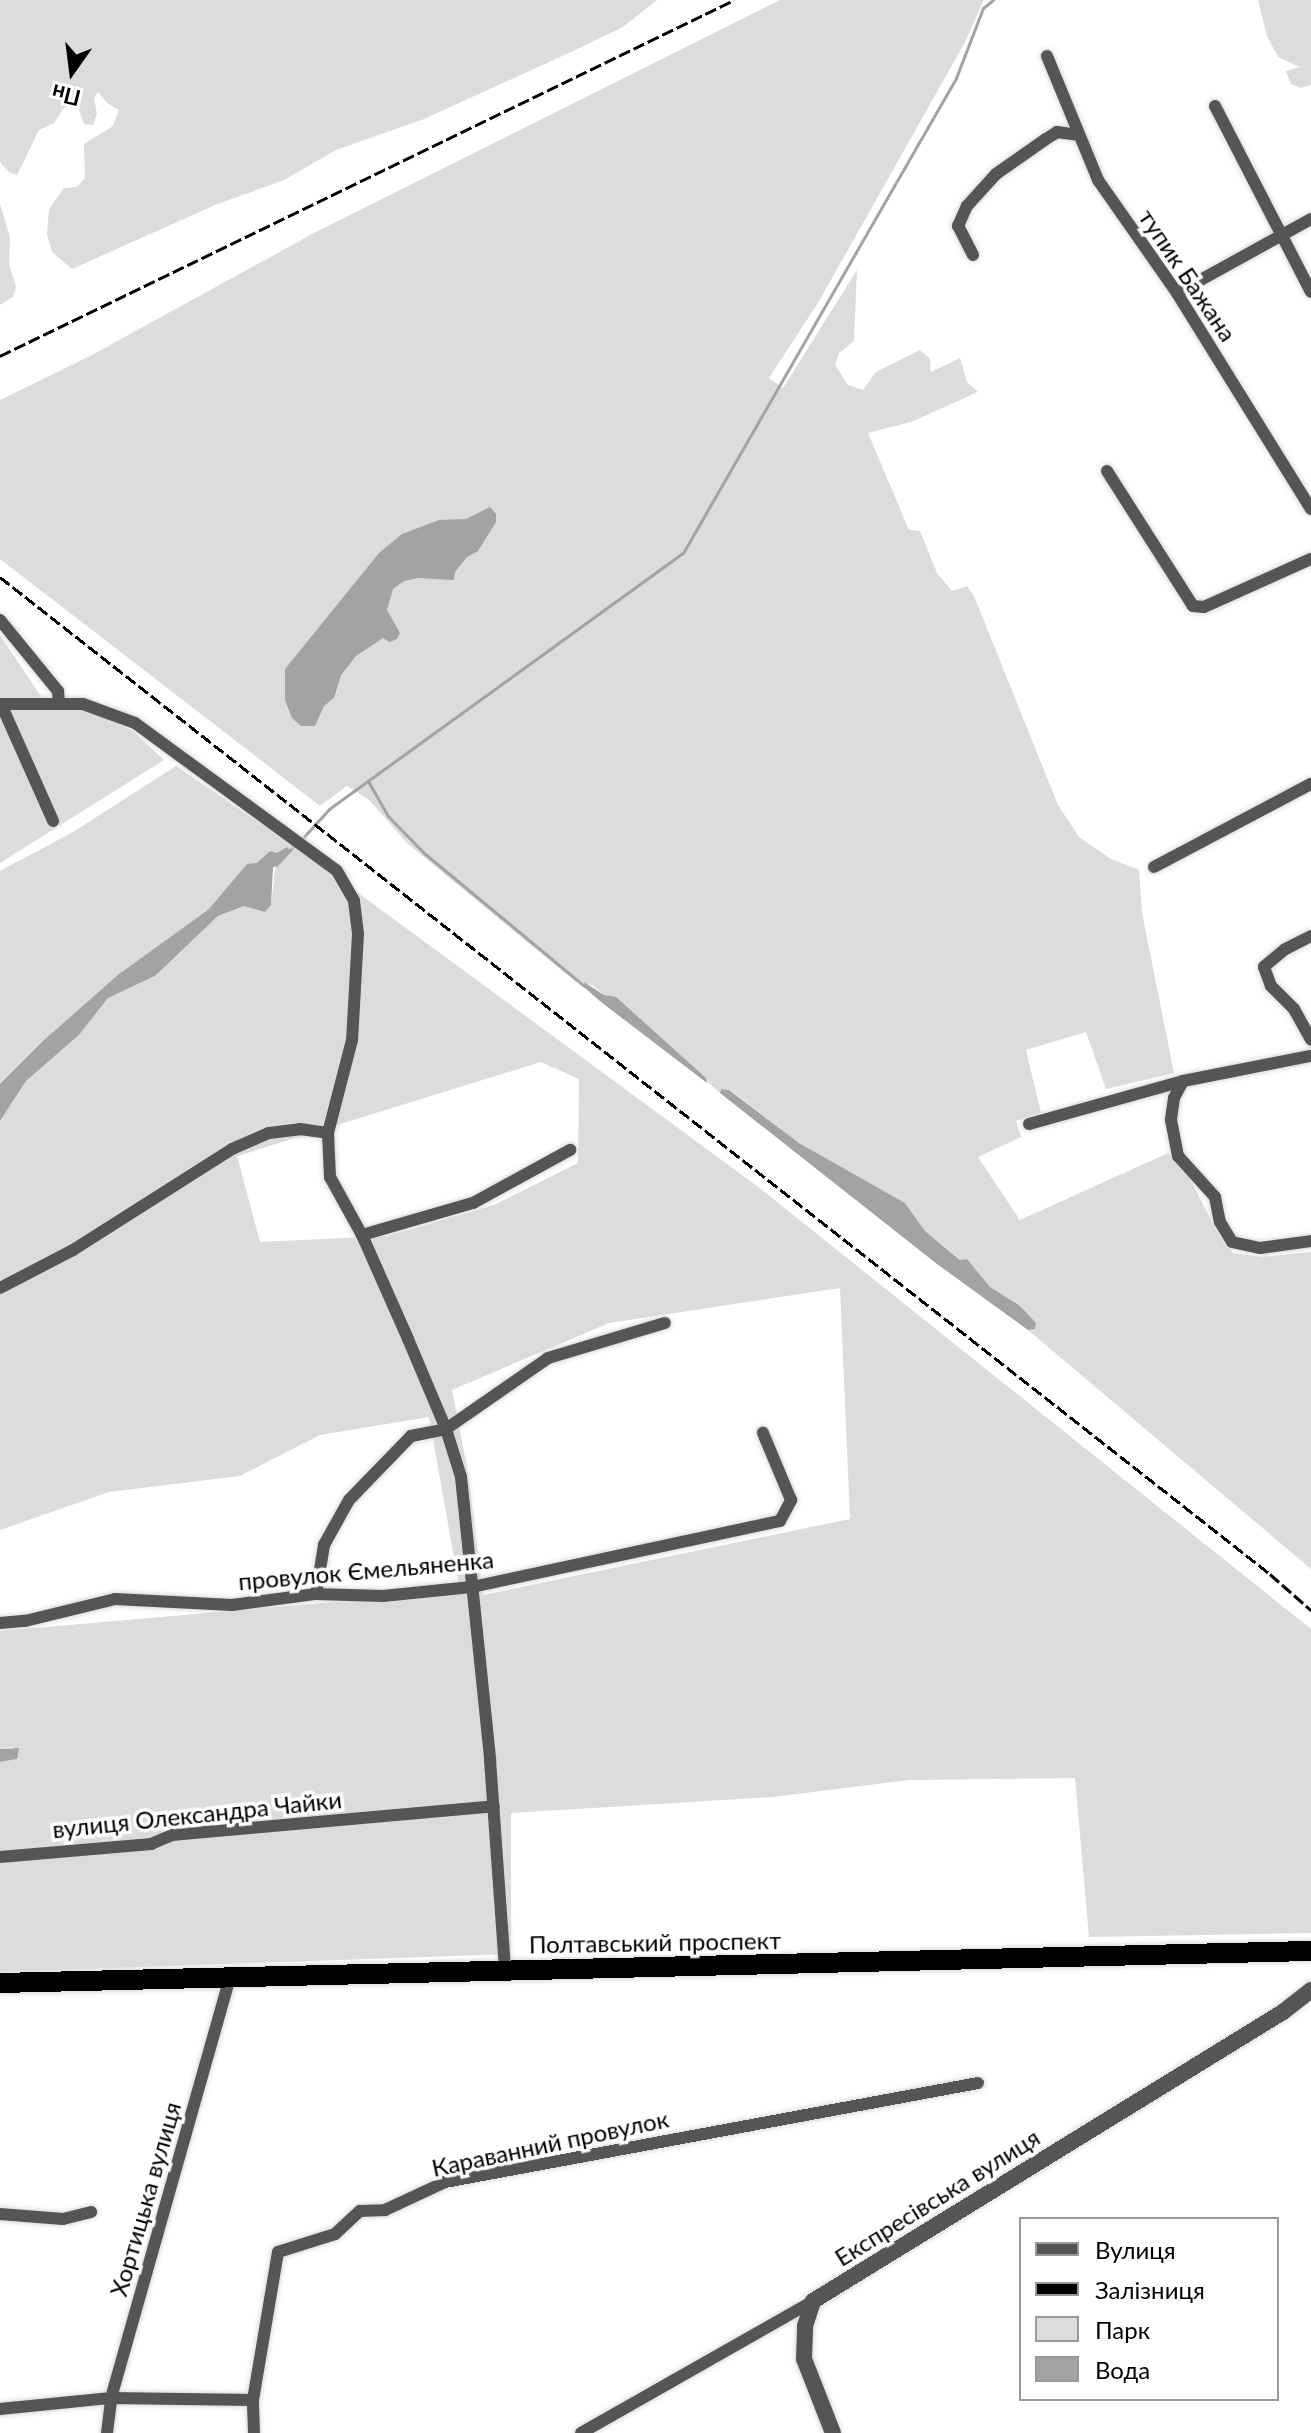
<!DOCTYPE html>
<meta charset="utf-8">
<style>
body{margin:0}
#map{position:relative;width:1311px;height:2433px;overflow:hidden;background:#fff;font-family:Lato,sans-serif}
div>[style]{position:absolute}
[style*='--x']{left:calc(var(--x)*1px);top:calc(var(--y)*1px);width:calc(var(--w)*1px);rotate:calc(var(--a)*1deg)}
.green>*{inset:0;background:#dcdcdc}
.water>*{inset:0;background:#a3a3a3}
.stream>*{height:3px;margin:-1.5px;padding:0 1.5px;transform-origin:1.5px;border-radius:1.5px;background:#a3a3a3}
.roads{filter:drop-shadow(0 0 2px #dbdbdb) drop-shadow(0 0 2px #dbdbdb)}
.minor>*{height:12px;margin:-6px;padding:0 6px;transform-origin:6px;border-radius:6px;background:#555}
.tertiary>*{height:16px;margin:-8px;padding:0 8px;transform-origin:8px;border-radius:8px;background:#555}
.trunk>*{height:20px;margin:-10px;padding:0 10px;transform-origin:10px;border-radius:10px;background:#000}
.rail>*{height:3px;margin-top:-1.5px;transform-origin:0;background:repeating-linear-gradient(90deg,#000 0 12px,transparent 0 16px)}
span{translate:-50% -50%;white-space:nowrap;text-align:center;line-height:1.15;-webkit-text-stroke:7px #fff;paint-order:stroke}
.street-label{font-size:24px;color:#000}
.legend{position:absolute;left:1019px;top:2217px;width:260px;height:184px;box-sizing:border-box;background:#fff;border:2px solid #999;margin:0;padding:10px 14px;list-style:none;font-size:24px;color:#000}
.legend li{display:flex;align-items:center;gap:16px;height:40px}
.legend b{width:40px;border:2px solid #999}
.north{position:absolute;left:32px;top:32px;width:80px;height:80px;-webkit-text-stroke:6px #fff;paint-order:stroke;rotate:194deg;font-size:22px;font-weight:700;line-height:32px;text-align:center;color:#000}
.north::after{content:'';display:block;margin:auto;width:28px;height:36px;background:#000;clip-path:polygon(50% 0,100% 100%,50% 72%,0 100%)}
</style>
<div id="map">
<div class="green">
<i style="clip-path:polygon(0 0,657px 0,623px 27px,571px 52px,424px 119px,336px 150px,284px 180px,215px 205px,72px 269px,52px 252px,47px 235px,49px 209px,64px 188px,77px 187px,85px 178px,84px 144px,113px 126px,119px 110px,107px 103px,98px 92px,94px 98px,97px 114px,93px 125px,84px 124px,78px 108px,70px 104px,63px 109px,54px 123px,39px 130px,17px 175px,9px 172px,0 162px)"></i>
<i style="clip-path:polygon(780px 0,984px 0,965px 42px,818px 303px,769px 378px,783px 388px,857px 270px,854px 341px,839px 353px,835px 365px,848px 385px,863px 390px,876px 372px,920px 350px,930px 359px,931px 372px,960px 358px,967px 382px,978px 392px,911px 422px,868px 433px,909px 530px,920px 531px,937px 573px,952px 591px,967px 586px,974px 596px,1058px 805px,1079px 837px,1111px 859px,1139px 870px,1142px 913px,1174px 1073px,1106px 1089px,1086px 1032px,1026px 1050px,1041px 1113px,1016px 1121px,1021px 1137px,978px 1157px,1020px 1220px,1168px 1153px,1187px 1174px,1223px 1242px,1233px 1253px,1262px 1257px,1311px 1252px,1311px 1569px,1028px 1330px,1035px 1329px,1019px 1305px,990px 1287px,967px 1259px,961px 1260px,925px 1231px,905px 1203px,799px 1143px,730px 1090px,721px 1089px,720px 1093px,616px 998px,604px 995px,592px 985px,576px 982px,408px 844px,369px 800px,347px 786px,320px 806px,0 559px,0 400px,92px 355px,314px 233px)"></i>
<i style="clip-path:polygon(1258px 0,1311px 0,1311px 85px,1301px 88px,1291px 84px,1286px 71px,1300px 67px,1278px 57px,1267px 36px)"></i>
<i style="clip-path:polygon(0 204px,10px 237px,9px 264px,16px 287px,13px 297px,0 305px)"></i>
<i style="clip-path:polygon(0 635px,48px 707px,89px 711px,117px 723px,134px 732px,164px 760px,0 863px)"></i>
<i style="clip-path:polygon(evenodd,176px 766px,312px 859px,757px 1186px,1311px 1629px,1311px 1933px,1089px 1937px,1075px 1778px,909px 1780px,773px 1797px,511px 1813px,511px 1954px,0 1972px,0 1762px,17px 1759px,13px 1747px,0 1749px,0 1631px,460px 1591px,429px 1417px,320px 1435px,240px 1476px,109px 1492px,0 1530px,0 1121px,26px 1081px,79px 1035px,108px 998px,155px 976px,218px 916px,244px 906px,271px 905px,277px 853px,270px 851px,209px 909px,119px 974px,0 1084px,0 871px,73px 832px,176px 766px,541px 1062px,579px 1079px,578px 1163px,494px 1205px,388px 1236px,260px 1242px,237px 1156px,541px 1062px,176px 766px,840px 1288px,850px 1519px,483px 1595px,468px 1473px,452px 1390px,609px 1323px,840px 1288px)"></i>
</div>
<div class="water">
<i style="clip-path:polygon(490px 507px,496px 514px,496px 522px,478px 551px,467px 557px,455px 572px,454px 580px,418px 578px,404px 581px,393px 589px,387px 610px,400px 633px,397px 639px,389px 642px,383px 638px,356px 656px,341px 675px,334px 698px,324px 706px,315px 726px,301px 726px,292px 718px,285px 700px,285px 669px,379px 553px,402px 534px,439px 520px,466px 519px)"></i>
<i style="clip-path:polygon(287px 847px,290px 850px,273px 868px,271px 905px,265px 912px,244px 906px,218px 916px,155px 976px,108px 998px,79px 1035px,26px 1081px,0 1121px,0 1084px,43px 1041px,119px 974px,209px 909px,247px 864px,257px 863px,270px 851px,277px 853px)"></i>
<i style="clip-path:polygon(584px 982px,604px 995px,616px 997px,706px 1078px,707px 1083px,601px 1002px,585px 988px)"></i>
<i style="clip-path:polygon(721px 1089px,729px 1090px,799px 1143px,905px 1203px,925px 1231px,960px 1260px,967px 1259px,990px 1287px,1019px 1305px,1036px 1323px,1035px 1329px,1028px 1330px,937px 1264px,720px 1093px)"></i>
<i style="clip-path:polygon(19px 1748px,17px 1759px,0 1762px,0 1749px)"></i>
</div>
<div class="stream">
<i style="--x:368;--y:781;--w:40;--a:60.3"></i>
<i style="--x:388;--y:816;--w:52;--a:45.8"></i>
<i style="--x:424;--y:853;--w:208;--a:39.7"></i>
<i style="--x:300;--y:841;--w:43;--a:-47.8"></i>
<i style="--x:329;--y:809;--w:437;--a:-35.9"></i>
<i style="--x:683;--y:553;--w:548;--a:-60.11"></i>
<i style="--x:956;--y:78;--w:75;--a:-68.9"></i>
<i style="--x:983;--y:8;--w:13;--a:-39"></i>
<i style="--x:276;--y:865;--w:26;--a:-47"></i>
</div>
<div class="roads">
<div class="minor">
<i style="--x:1047;--y:56;--w:134;--a:67.6"></i>
<i style="--x:1098;--y:180;--w:138;--a:55"></i>
<i style="--x:1177;--y:293;--w:254;--a:58.2"></i>
<i style="--x:1215;--y:106;--w:209;--a:62.7"></i>
<i style="--x:973;--y:255;--w:33;--a:-117"></i>
<i style="--x:958;--y:226;--w:22;--a:-66"></i>
<i style="--x:967;--y:206;--w:43;--a:-47.8"></i>
<i style="--x:996;--y:174;--w:61;--a:-35"></i>
<i style="--x:1046;--y:139;--w:13;--a:-32"></i>
<i style="--x:1057;--y:132;--w:21;--a:8"></i>
<i style="--x:1177;--y:293;--w:153;--a:-28.9"></i>
<i style="--x:1107;--y:471;--w:160;--a:57.5"></i>
<i style="--x:1193;--y:606;--w:11;--a:5"></i>
<i style="--x:1204;--y:607;--w:117;--a:-24.2"></i>
<i style="--x:0;--y:620;--w:92;--a:50.8"></i>
<i style="--x:58;--y:691;--w:11;--a:85"></i>
<i style="--x:0;--y:704;--w:83;--a:0"></i>
<i style="--x:83;--y:704;--w:55;--a:20.1"></i>
<i style="--x:135;--y:723;--w:250;--a:36.2"></i>
<i style="--x:337;--y:871;--w:34;--a:60"></i>
<i style="--x:354;--y:901;--w:33;--a:83"></i>
<i style="--x:358;--y:934;--w:106;--a:93.2"></i>
<i style="--x:352;--y:1040;--w:96;--a:104.5"></i>
<i style="--x:1;--y:704;--w:128;--a:66"></i>
<i style="--x:1154;--y:867;--w:178;--a:-27.9"></i>
<i style="--x:1311;--y:936;--w:30;--a:153"></i>
<i style="--x:1284;--y:950;--w:26;--a:140"></i>
<i style="--x:1264;--y:967;--w:20;--a:70"></i>
<i style="--x:1271;--y:986;--w:33;--a:45"></i>
<i style="--x:1294;--y:1009;--w:35;--a:61"></i>
<i style="--x:1183;--y:1081;--w:19;--a:118"></i>
<i style="--x:1174;--y:1098;--w:22;--a:98"></i>
<i style="--x:1171;--y:1120;--w:37;--a:79"></i>
<i style="--x:1178;--y:1156;--w:55;--a:47.9"></i>
<i style="--x:1215;--y:1197;--w:25;--a:79"></i>
<i style="--x:1220;--y:1222;--w:23;--a:59"></i>
<i style="--x:1232;--y:1242;--w:29;--a:12"></i>
<i style="--x:1260;--y:1248;--w:51;--a:-7.8"></i>
<i style="--x:1029;--y:1124;--w:160;--a:-15.6"></i>
<i style="--x:1183;--y:1081;--w:130;--a:-11.1"></i>
<i style="--x:362;--y:1235;--w:116;--a:-16.1"></i>
<i style="--x:473;--y:1203;--w:111;--a:-28.7"></i>
<i style="--x:0;--y:1288;--w:82;--a:-27.5"></i>
<i style="--x:73;--y:1250;--w:188;--a:-32.4"></i>
<i style="--x:232;--y:1149;--w:40;--a:-23.4"></i>
<i style="--x:269;--y:1133;--w:31;--a:-7"></i>
<i style="--x:300;--y:1129;--w:28;--a:8"></i>
<i style="--x:328;--y:1133;--w:44;--a:87.4"></i>
<i style="--x:330;--y:1177;--w:66;--a:61.1"></i>
<i style="--x:362;--y:1235;--w:114;--a:66.1"></i>
<i style="--x:408;--y:1339;--w:98;--a:67.1"></i>
<i style="--x:446;--y:1429;--w:50;--a:72.6"></i>
<i style="--x:461;--y:1477;--w:284;--a:84.1"></i>
<i style="--x:490;--y:1760;--w:212;--a:85.9"></i>
<i style="--x:316;--y:1594;--w:50;--a:-80.7"></i>
<i style="--x:324;--y:1545;--w:51;--a:-60.9"></i>
<i style="--x:349;--y:1500;--w:89;--a:-45.9"></i>
<i style="--x:411;--y:1436;--w:36;--a:-11"></i>
<i style="--x:446;--y:1429;--w:124;--a:-34.8"></i>
<i style="--x:548;--y:1358;--w:122;--a:-16.7"></i>
<i style="--x:0;--y:1623;--w:25;--a:-5"></i>
<i style="--x:25;--y:1621;--w:93;--a:-13.7"></i>
<i style="--x:115;--y:1599;--w:117;--a:2.9"></i>
<i style="--x:232;--y:1605;--w:85;--a:-7.5"></i>
<i style="--x:316;--y:1594;--w:67;--a:1.7"></i>
<i style="--x:383;--y:1596;--w:89;--a:-5.8"></i>
<i style="--x:472;--y:1587;--w:315;--a:-12.1"></i>
<i style="--x:780;--y:1521;--w:24;--a:-62"></i>
<i style="--x:791;--y:1500;--w:73;--a:-112.7"></i>
<i style="--x:0;--y:1857;--w:152;--a:-4.9"></i>
<i style="--x:151;--y:1844;--w:23;--a:-23"></i>
<i style="--x:172;--y:1835;--w:323;--a:-5.1"></i>
<i style="--x:0;--y:2214;--w:63;--a:4.5"></i>
<i style="--x:63;--y:2219;--w:29;--a:-14"></i>
<i style="--x:0;--y:2409;--w:112;--a:-5.7"></i>
<i style="--x:111;--y:2398;--w:142;--a:0.8"></i>
<i style="--x:107;--y:2433;--w:35;--a:-83"></i>
<i style="--x:111;--y:2398;--w:437;--a:-74.2"></i>
<i style="--x:254;--y:2433;--w:33;--a:-92"></i>
<i style="--x:253;--y:2400;--w:150;--a:-80.4"></i>
<i style="--x:278;--y:2252;--w:60;--a:-17.5"></i>
<i style="--x:335;--y:2234;--w:34;--a:-43"></i>
<i style="--x:360;--y:2211;--w:25;--a:-2"></i>
<i style="--x:385;--y:2210;--w:66;--a:-25"></i>
<i style="--x:445;--y:2182;--w:542;--a:-10.52"></i>
<i style="--x:581;--y:2433;--w:267;--a:-29.6"></i>
</div>
<div class="tertiary">
<i style="--x:833;--y:2433;--w:79;--a:-111.4"></i>
<i style="--x:804;--y:2359;--w:33;--a:-88"></i>
<i style="--x:805;--y:2326;--w:26;--a:-72"></i>
<i style="--x:813;--y:2301;--w:552;--a:-31.59"></i>
<i style="--x:1283;--y:2012;--w:36;--a:-38"></i>
</div>
<div class="trunk">
<i style="--x:0;--y:1983;--w:1311;--a:-1.4"></i>
</div>
</div>
<div class="rail">
<i style="--x:0;--y:356;--w:816;--a:-25.87"></i>
<i style="--x:0;--y:577;--w:1615;--a:38.13"></i>
<i style="--x:1270;--y:1574;--w:55;--a:41.3"></i>
</div>
<div class="street-label">
<span style="left:1188px;top:275px;rotate:56deg">тупик Бажана</span>
<span style="left:366px;top:1570px;rotate:-5deg">провулок Ємельяненка</span>
<span style="left:197px;top:1814px;rotate:-6deg">вулиця Олександра Чайки</span>
<span style="left:655px;top:1942px;rotate:-1deg">Полтавський проспект</span>
<span style="left:550px;top:2143px;rotate:-12deg">Караванний провулок</span>
<span style="left:937px;top:2197px;rotate:-32deg">Експресівська вулиця</span>
<span style="left:145px;top:2199px;rotate:-74deg">Хортицька вулиця</span>
</div>
<ul class="legend">
<li><b style="height:10px;background:#555"></b>Вулиця</li>
<li><b style="height:10px;background:#000"></b>Залізниця</li>
<li><b style="height:22px;background:#dcdcdc"></b>Парк</li>
<li><b style="height:22px;background:#a3a3a3"></b>Вода</li>
</ul>
<div class="north">Пн</div>
</div>
